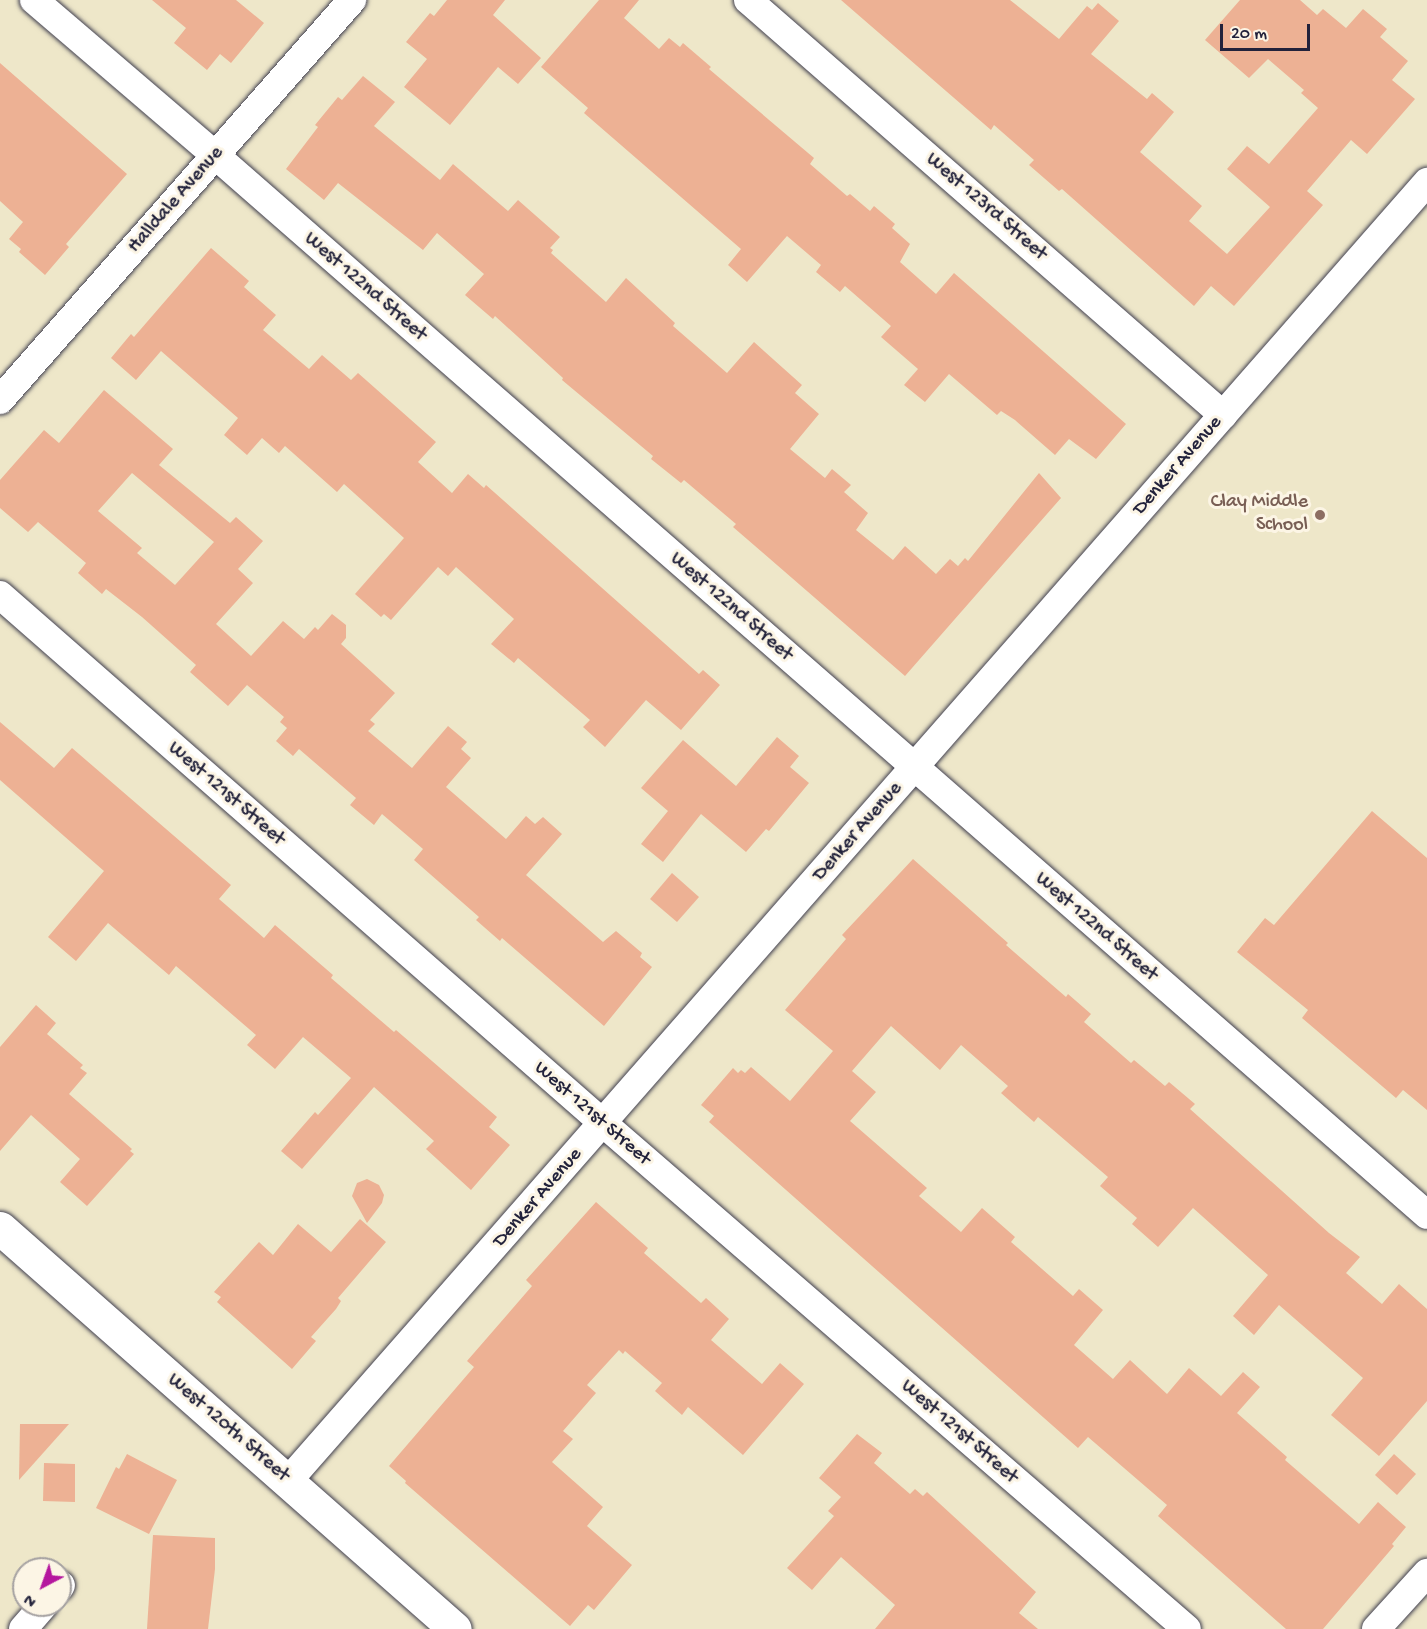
<!DOCTYPE html>
<style>
body{margin:0}
#map{position:relative;width:1427px;height:1629px;overflow:hidden;background:#eee7c9;font-family:"Gochi Hand",sans-serif}
div>[style]{position:absolute}
[style*='--x']{left:calc(var(--x)*1px);top:calc(var(--y)*1px);width:calc(var(--w)*1px);rotate:calc(var(--a)*1deg)}
.building>*{inset:0;background:#edb194}
.roads{filter:drop-shadow(0 0 2px #414050) drop-shadow(0 0 2px #414050)}
.street>*{height:28px;margin:-14px;padding:0 14px;transform-origin:14px;border-radius:14px;background:#fff}
.secondary>*{height:33px;margin:-16.5px;padding:0 16.5px;transform-origin:16.5px;border-radius:16.5px;background:#fff}
.dots>*{width:16px;height:16px;translate:-50% -50%;box-sizing:border-box;border:3px solid #fcf5e5;border-radius:50%}
span{translate:-50% -50%;white-space:nowrap;text-align:center;line-height:1.15;-webkit-text-stroke:6px #fcf5e5;paint-order:stroke}
.street-label{font-size:20px;color:#22223b}
.education-label{font-size:20px;color:#785e54}
.right{translate:-100% -50%;text-align:right}
.north{position:absolute;left:12px;top:1557px;width:60px;height:60px;box-sizing:border-box;background:#fcf5e5;border:2px solid #a5a1a1;border-radius:50%;rotate:221deg;font-size:16px;font-weight:700;line-height:24px;text-align:center;color:#22223b}
.north::after{content:'';display:block;margin:auto;width:21px;height:27px;background:#b5179e;clip-path:polygon(50% 0,100% 100%,50% 72%,0 100%)}
.scale{position:absolute;left:1220px;top:24px;width:90px;height:27px;box-sizing:border-box;border:3px solid #22223b;border-top:0;padding-left:8px;font-size:18px;line-height:21px;white-space:nowrap;color:#22223b;-webkit-text-stroke:4px #fcf5e5;paint-order:stroke}
</style>
<div id="map">
<div class="building">
<i style="clip-path:polygon(152px 0,236px 0,264px 23px,231px 63px,220px 54px,207px 70px,174px 43px,186px 28px)"></i>
<i style="clip-path:polygon(447px 0,505px 0,493px 15px,541px 58px,518px 84px,498px 67px,450px 125px,404px 87px,427px 59px,406px 42px,430px 13px,434px 16px)"></i>
<i style="clip-path:polygon(599px 0,639px 0,624px 18px,659px 49px,669px 38px,680px 47px,683px 43px,711px 67px,709px 69px,814px 158px,810px 164px,847px 196px,850px 194px,870px 211px,874px 206px,895px 224px,892px 228px,910px 244px,900px 262px,936px 294px,954px 273px,1126px 424px,1096px 459px,1069px 439px,1055px 455px,1015px 420px,1001px 411px,997px 415px,949px 374px,925px 402px,904px 385px,918px 369px,881px 337px,891px 326px,845px 286px,840px 292px,816px 272px,821px 265px,787px 236px,747px 282px,728px 265px,741px 249px,584px 113px,588px 108px,541px 67px)"></i>
<i style="clip-path:polygon(841px 0,1010px 0,1059px 39px,1087px 6px,1092px 10px,1098px 3px,1119px 21px,1091px 54px,1147px 99px,1152px 93px,1174px 112px,1140px 152px,1202px 206px,1189px 221px,1227px 254px,1270px 207px,1227px 169px,1247px 146px,1269px 164px,1318px 108px,1301px 93px,1304px 90px,1268px 59px,1249px 78px,1205px 40px,1240px 0,1300px 0,1317px 15px,1323px 9px,1346px 28px,1363px 9px,1387px 29px,1380px 37px,1408px 61px,1392px 80px,1415px 99px,1367px 154px,1351px 140px,1307px 191px,1323px 205px,1234px 306px,1211px 286px,1194px 306px,1062px 189px,1059px 191px,1029px 165px,1034px 160px,994px 125px,991px 130px)"></i>
<i style="clip-path:polygon(0 63px,127px 174px,66px 244px,69px 247px,45px 275px,19px 252px,21px 249px,9px 239px,23px 222px,0 201px)"></i>
<i style="clip-path:polygon(363px 76px,395px 102px,374px 126px,440px 180px,453px 164px,508px 211px,518px 200px,560px 237px,550px 248px,553px 250px,551px 253px,606px 302px,626px 278px,675px 323px,673px 326px,727px 373px,754px 342px,802px 385px,795px 393px,819px 414px,790px 449px,825px 478px,832px 469px,851px 485px,844px 492px,868px 513px,856px 530px,893px 560px,905px 546px,936px 574px,950px 559px,958px 566px,965px 558px,968px 561px,1039px 473px,1061px 498px,905px 676px,733px 527px,736px 524px,684px 480px,681px 483px,651px 459px,653px 456px,562px 380px,563px 378px,495px 316px,493px 319px,465px 295px,484px 274px,437px 233px,423px 250px,338px 183px,324px 200px,286px 169px,318px 127px,315px 125px,338px 97px,342px 100px)"></i>
<i style="clip-path:polygon(211px 248px,249px 281px,244px 287px,276px 315px,263px 330px,309px 369px,322px 355px,351px 380px,358px 373px,436px 442px,418px 462px,452px 493px,468px 474px,484px 488px,486px 485px,699px 674px,703px 670px,720px 685px,681px 730px,646px 700px,605px 747px,583px 727px,590px 720px,518px 658px,514px 663px,491px 644px,514px 619px,456px 567px,448px 576px,438px 567px,391px 620px,384px 614px,381px 617px,355px 594px,404px 538px,344px 484px,337px 492px,285px 446px,279px 453px,262px 438px,247px 455px,224px 435px,238px 418px,161px 351px,136px 380px,111px 358px,131px 334px,134px 337px)"></i>
<i style="clip-path:polygon(evenodd,104px 390px,173px 449px,159px 465px,230px 523px,236px 517px,263px 541px,238px 569px,253px 583px,216px 624px,251px 656px,283px 621px,304px 639px,315px 627px,318px 630px,332px 614px,346px 625px,346px 638px,341px 644px,395px 693px,370px 720px,375px 724px,368px 731px,412px 768px,448px 726px,467px 742px,461px 749px,471px 758px,446px 787px,506px 839px,526px 816px,535px 824px,543px 817px,562px 834px,526px 875px,603px 942px,616px 931px,642px 953px,640px 957px,652px 967px,604px 1026px,502px 938px,500px 941px,476px 920px,479px 917px,414px 860px,423px 849px,382px 814px,374px 825px,350px 805px,356px 798px,299px 749px,293px 756px,276px 741px,287px 728px,280px 722px,284px 717px,247px 685px,228px 706px,190px 672px,196px 665px,142px 617px,106px 589px,102px 594px,78px 573px,86px 563px,38px 522px,28px 532px,0 508px,0 480px,44px 430px,59px 443px,104px 390px,132px 473px,214px 542px,175px 585px,137px 553px,142px 548px,98px 511px,132px 473px)"></i>
<i style="clip-path:polygon(0 722px,54px 768px,72px 748px,231px 885px,219px 899px,264px 938px,275px 925px,333px 975px,331px 978px,394px 1032px,396px 1030px,497px 1117px,489px 1127px,510px 1145px,471px 1190px,426px 1149px,434px 1141px,374px 1087px,302px 1169px,281px 1151px,315px 1112px,318px 1115px,351px 1078px,303px 1037px,275px 1069px,247px 1045px,256px 1035px,176px 966px,169px 975px,108px 923px,76px 961px,48px 937px,104px 871px,0 780px)"></i>
<i style="clip-path:polygon(777px 737px,799px 756px,790px 767px,809px 783px,769px 831px,766px 829px,746px 852px,701px 814px,663px 862px,641px 844px,668px 811px,641px 788px,683px 740px,736px 786px)"></i>
<i style="clip-path:polygon(1372px 811px,1427px 858px,1427px 1110px,1403px 1090px,1396px 1098px,1302px 1018px,1308px 1010px,1237px 952px,1265px 918px,1274px 925px)"></i>
<i style="clip-path:polygon(913px 859px,1008px 943px,1006px 945px,1066px 997px,1068px 994px,1091px 1014px,1084px 1022px,1131px 1063px,1134px 1060px,1165px 1086px,1169px 1082px,1195px 1104px,1190px 1109px,1329px 1233px,1360px 1257px,1346px 1273px,1382px 1304px,1399px 1284px,1427px 1309px,1427px 1401px,1379px 1456px,1331px 1415px,1363px 1378px,1279px 1305px,1254px 1335px,1233px 1316px,1268px 1275px,1193px 1208px,1158px 1247px,1132px 1224px,1137px 1218px,1100px 1186px,1108px 1177px,1038px 1117px,1034px 1122px,1001px 1093px,1008px 1086px,961px 1045px,940px 1070px,891px 1026px,852px 1071px,876px 1092px,850px 1121px,927px 1188px,919px 1196px,961px 1232px,982px 1208px,1015px 1237px,1011px 1242px,1073px 1296px,1079px 1289px,1103px 1310px,1074px 1345px,1113px 1379px,1130px 1360px,1167px 1394px,1189px 1368px,1221px 1396px,1243px 1372px,1260px 1387px,1237px 1413px,1287px 1457px,1285px 1460px,1359px 1524px,1378px 1502px,1406px 1527px,1392px 1544px,1394px 1546px,1323px 1629px,1286px 1629px,1158px 1516px,1167px 1505px,1088px 1437px,1078px 1448px,709px 1122px,714px 1116px,701px 1105px,733px 1068px,738px 1073px,741px 1070px,745px 1073px,751px 1067px,790px 1101px,833px 1051px,785px 1010px,846px 939px,842px 935px)"></i>
<i style="clip-path:polygon(672px 873px,699px 897px,677px 922px,650px 899px)"></i>
<i style="clip-path:polygon(36px 1005px,56px 1023px,47px 1034px,83px 1065px,80px 1068px,87px 1073px,69px 1094px,132px 1149px,130px 1151px,134px 1154px,87px 1206px,60px 1182px,80px 1159px,31px 1115px,0 1151px,0 1047px)"></i>
<i style="clip-path:polygon(367px 1179px,379px 1185px,384px 1195px,382px 1203px,367px 1223px,352px 1196px,357px 1183px)"></i>
<i style="clip-path:polygon(596px 1202px,648px 1248px,644px 1253px,701px 1303px,706px 1298px,729px 1319px,711px 1340px,762px 1384px,780px 1363px,804px 1384px,743px 1455px,688px 1407px,682px 1415px,655px 1391px,662px 1383px,625px 1351px,623px 1354px,619px 1350px,587px 1385px,596px 1393px,563px 1431px,573px 1439px,552px 1462px,603px 1507px,587px 1526px,632px 1565px,594px 1610px,588px 1605px,570px 1626px,405px 1483px,406px 1481px,389px 1466px,474px 1367px,467px 1361px,532px 1286px,526px 1280px)"></i>
<i style="clip-path:polygon(360px 1219px,386px 1242px,338px 1298px,341px 1301px,336px 1309px,311px 1337px,316px 1341px,292px 1369px,217px 1302px,221px 1297px,214px 1292px,259px 1242px,273px 1255px,298px 1224px,331px 1252px)"></i>
<i style="clip-path:polygon(20px 1424px,69px 1424px,19px 1480px)"></i>
<i style="clip-path:polygon(857px 1434px,882px 1453px,874px 1463px,910px 1494px,915px 1489px,923px 1496px,927px 1492px,1036px 1592px,1019px 1613px,1038px 1629px,875px 1629px,895px 1605px,841px 1557px,812px 1590px,787px 1568px,834px 1516px,828px 1511px,841px 1497px,819px 1478px)"></i>
<i style="clip-path:polygon(127px 1454px,177px 1480px,149px 1534px,96px 1508px,116px 1467px,119px 1469px)"></i>
<i style="clip-path:polygon(1394px 1454px,1416px 1474px,1397px 1495px,1375px 1475px)"></i>
<i style="clip-path:polygon(44px 1463px,75px 1464px,75px 1502px,43px 1501px)"></i>
<i style="clip-path:polygon(153px 1535px,215px 1538px,215px 1569px,208px 1629px,147px 1629px)"></i>
</div>
<div class="roads">
<div class="street">
<i style="--x:34;--y:0;--w:238;--a:40.6"></i>
<i style="--x:215;--y:155;--w:1610;--a:41.17"></i>
<i style="--x:748;--y:0;--w:631;--a:41.14"></i>
<i style="--x:0;--y:400;--w:533;--a:-48.65"></i>
<i style="--x:0;--y:595;--w:803;--a:41.21"></i>
<i style="--x:604;--y:1124;--w:771;--a:40.9"></i>
<i style="--x:288;--y:1481;--w:1728;--a:-48.75"></i>
<i style="--x:60;--y:1587;--w:2;--a:-63"></i>
<i style="--x:23;--y:1629;--w:32;--a:-49"></i>
<i style="--x:1376;--y:1629;--w:76;--a:-47.7"></i>
</div>
<div class="secondary">
<i style="--x:0;--y:1228;--w:606;--a:41.39"></i>
</div>
</div>
<div class="dots">
<i style="left:1320px;top:515px;background:#8d6e63"></i>
</div>
<div class="street-label">
<span style="left:176px;top:200px;rotate:-49deg">Halldale Avenue</span>
<span style="left:986px;top:207px;rotate:41deg">West 123rd Street</span>
<span style="left:365px;top:287px;rotate:41deg">West 122nd Street</span>
<span style="left:1178px;top:466px;rotate:-49deg">Denker Avenue</span>
<span style="left:731px;top:607px;rotate:41deg">West 122nd Street</span>
<span style="left:226px;top:794px;rotate:41deg">West 121st Street</span>
<span style="left:858px;top:832px;rotate:-49deg">Denker Avenue</span>
<span style="left:1096px;top:927px;rotate:41deg">West 122nd Street</span>
<span style="left:592px;top:1114px;rotate:41deg">West 121st Street</span>
<span style="left:538px;top:1198px;rotate:-49deg">Denker Avenue</span>
<span style="left:228px;top:1428px;rotate:41deg">West 120th Street</span>
<span style="left:959px;top:1432px;rotate:41deg">West 121st Street</span>
</div>
<div class="education-label">
<span class="right" style="left:1308px;top:514px">Clay Middle<br>School</span>
</div>
<div class="north">N</div>
<div class="scale">20 m</div>
</div>
